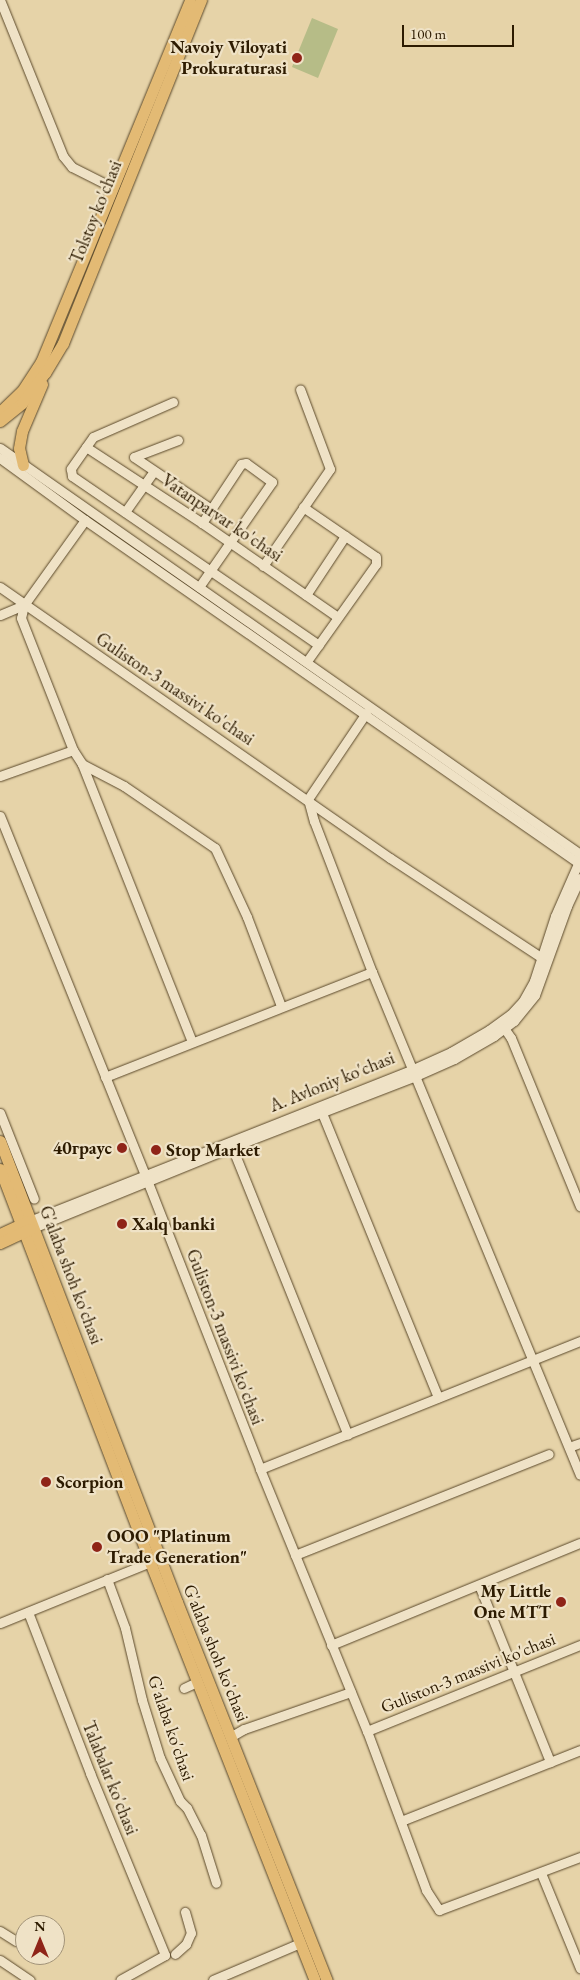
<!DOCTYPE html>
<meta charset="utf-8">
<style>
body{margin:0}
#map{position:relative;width:580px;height:1980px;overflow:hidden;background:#e6d3a8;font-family:"EB Garamond",serif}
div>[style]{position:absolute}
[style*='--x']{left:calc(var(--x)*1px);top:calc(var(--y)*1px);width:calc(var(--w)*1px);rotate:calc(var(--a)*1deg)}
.green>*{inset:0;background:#b6bc87}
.roads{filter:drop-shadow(0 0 1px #5b492b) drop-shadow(0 0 1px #5b492b)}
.minor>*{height:9px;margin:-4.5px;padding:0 4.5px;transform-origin:4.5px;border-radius:4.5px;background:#efe2c6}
.major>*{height:11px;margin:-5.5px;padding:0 5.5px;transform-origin:5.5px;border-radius:5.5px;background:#e3ba74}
.dots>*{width:14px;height:14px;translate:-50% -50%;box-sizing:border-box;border:2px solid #efe2c6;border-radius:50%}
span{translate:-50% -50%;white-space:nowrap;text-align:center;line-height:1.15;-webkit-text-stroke:4.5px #efe2c6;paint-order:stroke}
.poi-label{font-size:18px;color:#2d1b01;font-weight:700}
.right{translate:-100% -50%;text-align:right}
.left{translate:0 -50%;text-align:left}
.street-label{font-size:18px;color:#2d1b01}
.north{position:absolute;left:15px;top:1915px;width:50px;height:50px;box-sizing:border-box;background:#efe2c6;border:1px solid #a19277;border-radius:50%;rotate:0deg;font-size:14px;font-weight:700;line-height:20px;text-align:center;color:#2d1b01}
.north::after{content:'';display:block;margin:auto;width:18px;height:22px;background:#8f2418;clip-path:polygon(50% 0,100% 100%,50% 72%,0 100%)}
.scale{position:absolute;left:402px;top:25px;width:112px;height:22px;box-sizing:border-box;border:2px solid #2d1b01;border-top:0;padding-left:6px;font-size:15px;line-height:18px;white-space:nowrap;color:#2d1b01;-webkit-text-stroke:4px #efe2c6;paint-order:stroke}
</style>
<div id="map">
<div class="green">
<i style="clip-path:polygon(312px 18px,338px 29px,318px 78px,292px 67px)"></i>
</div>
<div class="roads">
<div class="minor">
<i style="--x:0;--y:0;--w:168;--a:68"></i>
<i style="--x:63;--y:156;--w:14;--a:51"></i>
<i style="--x:72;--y:167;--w:45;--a:26.6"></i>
<i style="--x:173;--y:402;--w:87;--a:156.4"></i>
<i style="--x:93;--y:437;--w:39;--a:125"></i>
<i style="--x:71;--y:469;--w:7;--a:82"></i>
<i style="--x:72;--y:476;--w:299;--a:34.4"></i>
<i style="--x:178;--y:440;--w:47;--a:158.9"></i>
<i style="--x:134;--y:457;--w:93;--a:34"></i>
<i style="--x:86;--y:447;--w:139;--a:33.2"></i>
<i style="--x:202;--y:523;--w:165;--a:34.7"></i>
<i style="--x:0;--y:448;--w:708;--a:34.99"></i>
<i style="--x:0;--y:458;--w:105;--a:36.1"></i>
<i style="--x:85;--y:520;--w:603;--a:34.8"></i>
<i style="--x:303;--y:507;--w:88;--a:34.4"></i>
<i style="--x:376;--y:557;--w:7;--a:90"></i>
<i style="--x:376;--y:564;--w:119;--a:125.4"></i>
<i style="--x:125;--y:512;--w:50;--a:-54.7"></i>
<i style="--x:85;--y:520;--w:105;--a:125.7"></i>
<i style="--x:24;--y:605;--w:13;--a:103"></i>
<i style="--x:21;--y:618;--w:142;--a:68.5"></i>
<i style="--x:73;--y:750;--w:17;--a:57"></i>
<i style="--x:82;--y:764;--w:299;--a:68.4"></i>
<i style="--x:263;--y:566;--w:118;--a:-55.4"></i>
<i style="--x:330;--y:469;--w:85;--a:-110.6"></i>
<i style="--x:0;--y:587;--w:475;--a:34.8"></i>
<i style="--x:390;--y:858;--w:182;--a:33.3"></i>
<i style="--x:199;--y:587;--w:128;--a:-55.2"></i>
<i style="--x:272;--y:482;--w:32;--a:-144"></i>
<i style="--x:246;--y:463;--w:5;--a:169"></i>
<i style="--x:241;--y:464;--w:71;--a:123.5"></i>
<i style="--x:306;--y:595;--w:71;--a:-56.5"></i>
<i style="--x:0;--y:615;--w:26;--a:-23"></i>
<i style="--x:366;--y:713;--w:104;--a:124"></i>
<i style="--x:308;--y:799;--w:23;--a:75"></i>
<i style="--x:314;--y:821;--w:162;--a:69"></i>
<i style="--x:372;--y:972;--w:544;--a:67.53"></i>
<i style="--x:82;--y:764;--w:47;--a:27.6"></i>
<i style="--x:124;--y:786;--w:110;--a:34.3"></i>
<i style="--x:215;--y:848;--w:76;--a:65.1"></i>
<i style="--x:247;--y:917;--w:95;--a:69.1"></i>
<i style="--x:0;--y:776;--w:77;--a:-19.6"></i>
<i style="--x:0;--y:816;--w:387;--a:68"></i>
<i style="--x:145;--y:1175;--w:316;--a:68.6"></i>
<i style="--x:260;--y:1469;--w:283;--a:67.8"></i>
<i style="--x:367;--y:1731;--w:170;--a:69.6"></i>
<i style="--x:426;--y:1890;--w:24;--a:57"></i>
<i style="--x:439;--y:1910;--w:151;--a:-20.6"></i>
<i style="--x:504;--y:1028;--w:12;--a:55"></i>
<i style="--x:511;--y:1038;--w:182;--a:67.7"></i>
<i style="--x:105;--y:1077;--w:287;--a:-21.5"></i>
<i style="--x:0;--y:1113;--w:92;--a:68.4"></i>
<i style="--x:322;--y:1113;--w:307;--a:67.8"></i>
<i style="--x:232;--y:1147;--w:310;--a:68.1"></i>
<i style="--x:32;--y:1220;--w:410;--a:-21.6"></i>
<i style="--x:413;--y:1069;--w:42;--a:-24.1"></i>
<i style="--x:451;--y:1052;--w:44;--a:-30.1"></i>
<i style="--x:489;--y:1030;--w:26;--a:-36"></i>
<i style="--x:510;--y:1015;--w:19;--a:-47"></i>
<i style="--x:523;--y:1001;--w:23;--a:-61"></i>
<i style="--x:534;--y:981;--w:68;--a:-72.1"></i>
<i style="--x:555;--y:916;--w:62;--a:-66.3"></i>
<i style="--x:35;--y:1227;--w:213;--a:-22.1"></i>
<i style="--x:232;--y:1147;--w:197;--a:-21.1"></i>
<i style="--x:416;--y:1076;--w:42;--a:-24.1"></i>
<i style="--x:454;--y:1059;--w:46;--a:-29.9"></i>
<i style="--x:494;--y:1036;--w:25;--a:-37"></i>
<i style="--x:514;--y:1021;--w:33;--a:-51"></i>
<i style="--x:535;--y:995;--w:95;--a:-70.2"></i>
<i style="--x:567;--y:906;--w:31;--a:-65"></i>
<i style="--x:569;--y:1447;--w:12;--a:-20"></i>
<i style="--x:260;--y:1469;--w:345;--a:-21.8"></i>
<i style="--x:295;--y:1555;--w:273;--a:-21.7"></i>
<i style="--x:107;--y:1579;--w:52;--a:69.8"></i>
<i style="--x:125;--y:1628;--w:74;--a:76.7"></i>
<i style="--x:142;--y:1700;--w:61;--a:72.8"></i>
<i style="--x:160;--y:1758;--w:47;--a:65.1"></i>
<i style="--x:180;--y:1801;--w:10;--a:45"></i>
<i style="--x:187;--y:1808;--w:30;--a:63"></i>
<i style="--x:201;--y:1835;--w:50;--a:72.6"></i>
<i style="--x:479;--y:1585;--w:191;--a:68.1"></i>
<i style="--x:28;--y:1612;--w:173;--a:68.9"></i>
<i style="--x:90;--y:1773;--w:197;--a:67.6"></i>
<i style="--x:165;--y:1955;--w:51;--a:150.9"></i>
<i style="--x:0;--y:1623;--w:162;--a:-22.1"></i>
<i style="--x:331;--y:1645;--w:269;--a:-22.3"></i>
<i style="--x:184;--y:1688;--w:14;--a:-25"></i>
<i style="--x:367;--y:1731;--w:230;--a:-22"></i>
<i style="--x:230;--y:1737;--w:16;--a:-30"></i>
<i style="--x:244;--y:1729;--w:113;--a:-19.1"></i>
<i style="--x:401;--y:1821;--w:193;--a:-21.6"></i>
<i style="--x:541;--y:1873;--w:103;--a:67.7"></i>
<i style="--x:0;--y:1931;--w:19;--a:32"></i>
<i style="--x:175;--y:1954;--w:15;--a:-42"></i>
<i style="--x:186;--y:1944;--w:12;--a:-66"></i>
<i style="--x:191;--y:1933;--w:22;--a:-106"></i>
<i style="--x:0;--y:1960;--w:36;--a:34"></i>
<i style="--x:213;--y:1980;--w:95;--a:-23"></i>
</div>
<div class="major">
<i style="--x:0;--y:412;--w:30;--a:-44"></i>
<i style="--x:22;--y:391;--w:35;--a:-57"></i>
<i style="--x:41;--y:362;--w:391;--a:-67.6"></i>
<i style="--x:0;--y:421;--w:28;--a:-39"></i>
<i style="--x:22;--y:403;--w:38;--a:-53"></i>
<i style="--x:45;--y:373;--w:35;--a:-59"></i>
<i style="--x:63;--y:343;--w:370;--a:-68.1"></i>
<i style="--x:23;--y:465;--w:17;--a:-103"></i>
<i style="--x:19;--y:448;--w:17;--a:-80"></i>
<i style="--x:22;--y:431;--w:51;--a:-66.9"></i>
<i style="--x:0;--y:1141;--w:494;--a:69"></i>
<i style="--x:177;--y:1602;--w:407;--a:68.4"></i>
<i style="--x:0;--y:1169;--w:421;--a:69.1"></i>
<i style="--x:150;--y:1562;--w:449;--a:68.5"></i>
<i style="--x:0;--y:1234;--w:31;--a:-25"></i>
<i style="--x:0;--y:1243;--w:33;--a:-25"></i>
</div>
</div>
<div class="dots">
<i style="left:297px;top:58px;background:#8f2418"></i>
<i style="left:122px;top:1148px;background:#8f2418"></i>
<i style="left:156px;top:1150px;background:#8f2418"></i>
<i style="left:122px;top:1224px;background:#8f2418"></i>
<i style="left:46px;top:1482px;background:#8f2418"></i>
<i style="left:97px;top:1547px;background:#8f2418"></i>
<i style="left:561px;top:1602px;background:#8f2418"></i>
</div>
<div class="poi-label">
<span class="right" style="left:287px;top:58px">Navoiy Viloyati<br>Prokuraturasi</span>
<span class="right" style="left:112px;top:1148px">40граус</span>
<span class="left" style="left:166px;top:1150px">Stop Market</span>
<span class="left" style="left:132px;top:1224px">Xalq banki</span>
<span class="left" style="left:56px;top:1482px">Scorpion</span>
<span class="left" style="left:107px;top:1547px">OOO "Platinum<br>Trade Generation"</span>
<span class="right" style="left:551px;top:1602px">My Little<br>One MTT</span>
</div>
<div class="street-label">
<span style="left:96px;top:212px;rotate:-68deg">Tolstoy ko'chasi</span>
<span style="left:222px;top:518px;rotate:34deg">Vatanparvar ko'chasi</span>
<span style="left:175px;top:689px;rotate:34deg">Guliston-3 massivi ko'chasi</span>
<span style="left:332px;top:1082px;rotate:-22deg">A. Avloniy ko'chasi</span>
<span style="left:71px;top:1275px;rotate:69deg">G'alaba shoh ko'chasi</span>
<span style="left:225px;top:1337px;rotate:69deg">Guliston-3 massivi ko'chasi</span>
<span style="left:216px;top:1653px;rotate:68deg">G'alaba shoh ko'chasi</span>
<span style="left:468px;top:1673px;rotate:-22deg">Guliston-3 massivi ko'chasi</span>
<span style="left:171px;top:1728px;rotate:71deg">G'alaba ko'chasi</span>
<span style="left:110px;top:1778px;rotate:68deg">Talabalar ko'chasi</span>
</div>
<div class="north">N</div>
<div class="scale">100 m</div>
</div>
